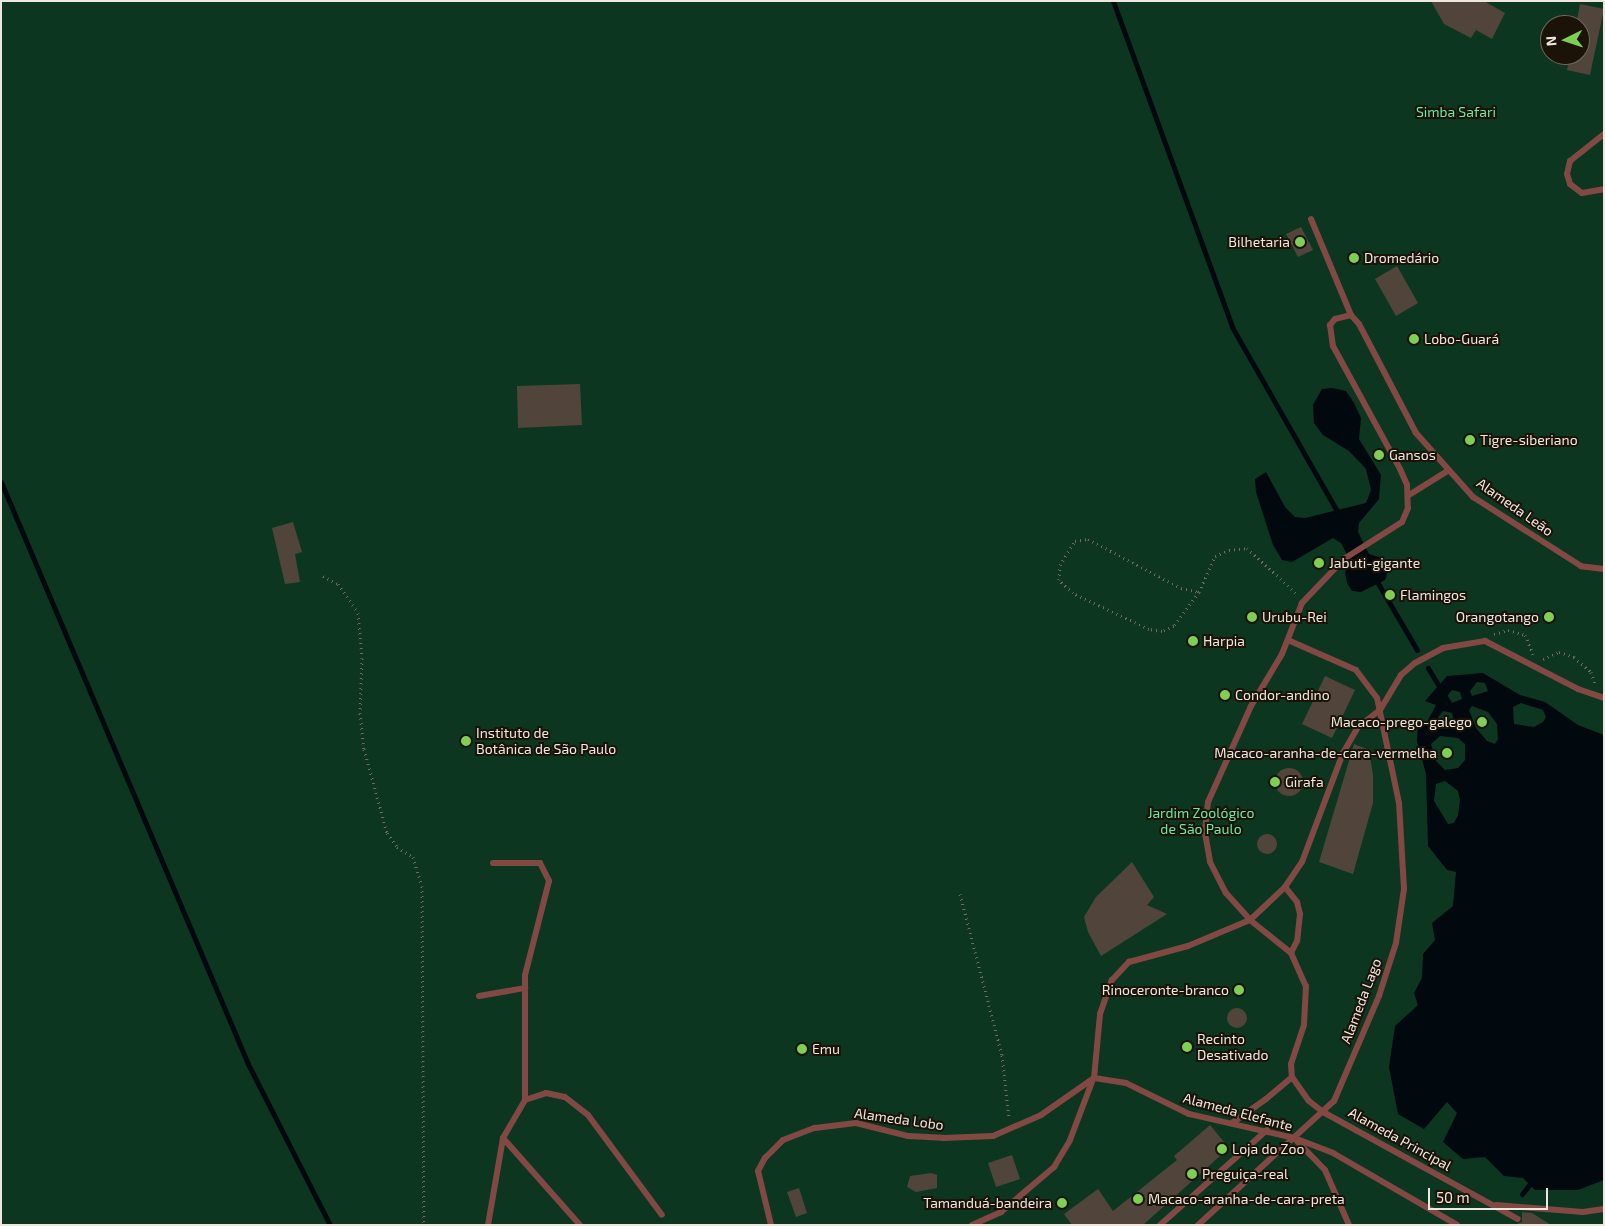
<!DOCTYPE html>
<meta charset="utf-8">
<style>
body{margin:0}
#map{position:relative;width:1605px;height:1226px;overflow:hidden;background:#241b11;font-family:"Exo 2",sans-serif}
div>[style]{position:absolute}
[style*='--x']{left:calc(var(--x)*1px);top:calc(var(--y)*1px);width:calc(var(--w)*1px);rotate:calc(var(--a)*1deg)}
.green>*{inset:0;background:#0d3621}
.water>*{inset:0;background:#01090f}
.stream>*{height:5px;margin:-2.5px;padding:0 2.5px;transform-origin:2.5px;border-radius:2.5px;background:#01090f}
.building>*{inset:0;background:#51443b}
.round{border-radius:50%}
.path>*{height:3px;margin-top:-1.5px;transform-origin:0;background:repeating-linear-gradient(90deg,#736b62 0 1px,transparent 0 5px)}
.service>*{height:6px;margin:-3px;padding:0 3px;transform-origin:3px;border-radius:3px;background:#824844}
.dots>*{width:14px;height:14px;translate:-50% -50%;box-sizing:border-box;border:2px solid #1b1208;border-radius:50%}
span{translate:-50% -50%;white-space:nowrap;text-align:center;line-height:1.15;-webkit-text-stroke:4px #1b1208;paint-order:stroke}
.park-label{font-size:14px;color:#6ce8a5}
.poi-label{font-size:14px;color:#ede7e0}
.right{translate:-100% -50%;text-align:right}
.left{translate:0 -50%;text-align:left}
.street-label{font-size:14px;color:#ede7e0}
.frame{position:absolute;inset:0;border:2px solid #ede7e0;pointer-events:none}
.north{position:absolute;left:1540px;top:15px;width:50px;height:50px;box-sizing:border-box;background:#1b1208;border:1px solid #6f675e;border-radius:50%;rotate:266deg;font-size:14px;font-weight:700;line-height:20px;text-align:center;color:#ede7e0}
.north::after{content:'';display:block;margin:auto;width:18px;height:22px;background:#7fd052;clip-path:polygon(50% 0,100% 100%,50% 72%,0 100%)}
.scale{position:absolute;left:1428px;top:1188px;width:120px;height:22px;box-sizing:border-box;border:2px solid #ede7e0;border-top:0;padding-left:6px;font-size:15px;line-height:18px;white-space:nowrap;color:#ede7e0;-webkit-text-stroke:4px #1b1208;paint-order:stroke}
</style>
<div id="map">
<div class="green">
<i style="clip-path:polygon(evenodd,1px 1px,1604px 1px,1604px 1225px,1px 1225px,1px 1px,1550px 25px,1580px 25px,1580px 55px,1550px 55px,1550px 25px)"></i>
</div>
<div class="water">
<i style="clip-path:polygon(1332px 388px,1346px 391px,1354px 403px,1361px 418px,1359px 439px,1381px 475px,1379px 499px,1359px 523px,1358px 532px,1369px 554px,1382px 558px,1389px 568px,1385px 580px,1361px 592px,1352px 591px,1347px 583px,1345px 572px,1351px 562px,1341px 543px,1333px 538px,1292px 562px,1282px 560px,1273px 545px,1256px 492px,1255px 479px,1266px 472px,1285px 507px,1295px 517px,1305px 518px,1366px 503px,1371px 490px,1366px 469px,1349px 451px,1323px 435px,1314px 423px,1313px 405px,1322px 389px)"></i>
<i style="clip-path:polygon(evenodd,1483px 673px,1520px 695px,1545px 702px,1578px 725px,1604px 735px,1604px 1180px,1578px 1190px,1535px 1190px,1523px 1178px,1504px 1176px,1485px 1157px,1463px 1159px,1443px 1142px,1457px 1113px,1447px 1102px,1424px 1129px,1398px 1114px,1389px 1067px,1395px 1026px,1418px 1005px,1414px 993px,1422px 978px,1423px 954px,1435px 940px,1432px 923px,1453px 906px,1456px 872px,1447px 870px,1428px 846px,1426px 774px,1417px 741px,1418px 721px,1427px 722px,1436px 705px,1425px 701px,1447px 676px,1483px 673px,1477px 682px,1485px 683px,1488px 691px,1472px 696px,1470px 691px,1477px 682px,1483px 673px,1452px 690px,1460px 692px,1462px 699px,1447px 705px,1445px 699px,1452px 690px,1483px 673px,1521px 703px,1543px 710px,1546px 717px,1543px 722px,1534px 727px,1514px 724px,1513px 707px,1521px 703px,1483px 673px,1472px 706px,1488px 712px,1497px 724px,1498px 739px,1495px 744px,1487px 741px,1476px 728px,1469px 710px,1472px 706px,1483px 673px,1443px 711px,1452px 713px,1454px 720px,1439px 726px,1436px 720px,1443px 711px,1483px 673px,1440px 736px,1458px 738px,1465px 744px,1465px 760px,1458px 768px,1445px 770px,1436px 761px,1431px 744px,1440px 736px,1483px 673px,1445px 781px,1458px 791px,1460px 800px,1458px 815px,1454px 823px,1448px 824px,1434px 801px,1436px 784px,1445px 781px)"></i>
</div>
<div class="stream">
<i style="--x:1113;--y:1;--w:347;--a:69.9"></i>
<i style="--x:1232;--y:327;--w:218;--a:60.3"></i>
<i style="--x:1;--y:482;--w:632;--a:67"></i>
<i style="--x:248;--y:1064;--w:181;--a:63"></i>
<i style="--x:1376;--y:580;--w:81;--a:59.6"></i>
<i style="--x:1428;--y:668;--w:47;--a:59"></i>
<i style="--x:1522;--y:1194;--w:18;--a:-52"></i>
</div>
<div class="building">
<i style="clip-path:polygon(1431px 1px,1484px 1px,1505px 13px,1492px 39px,1476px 30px,1471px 38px,1444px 24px)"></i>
<i style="clip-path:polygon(1580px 4px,1604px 9px,1590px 75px,1567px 70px,1570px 55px,1580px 55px,1580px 25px,1576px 25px)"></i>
<i style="clip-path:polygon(1301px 227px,1313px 250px,1298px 257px,1286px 234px)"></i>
<i style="clip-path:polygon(1397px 266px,1418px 303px,1396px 316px,1375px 279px)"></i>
<i style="clip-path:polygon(580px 384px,582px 425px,518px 428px,517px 386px)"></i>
<i style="clip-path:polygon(293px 522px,302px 552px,295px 554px,300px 582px,285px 584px,272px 528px)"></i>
<i style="clip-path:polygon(1325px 676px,1355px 690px,1332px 738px,1302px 724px)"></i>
<i style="clip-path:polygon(1354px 744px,1369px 750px,1373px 775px,1373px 803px,1353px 874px,1319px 862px)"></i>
<i class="round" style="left:1275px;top:768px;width:28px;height:28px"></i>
<i class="round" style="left:1257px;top:834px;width:20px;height:20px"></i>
<i style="clip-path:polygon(1132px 862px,1154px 897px,1147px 905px,1167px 914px,1101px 956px,1088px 932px,1084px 917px,1096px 897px)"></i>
<i class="round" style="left:1227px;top:1008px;width:20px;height:20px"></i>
<i style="clip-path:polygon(1210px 1125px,1229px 1148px,1143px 1225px,1072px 1225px,1064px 1214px,1098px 1189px,1113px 1211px,1177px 1160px,1174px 1156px)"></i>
<i style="clip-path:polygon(1012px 1155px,1020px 1179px,996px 1187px,988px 1163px)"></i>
<i style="clip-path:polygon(931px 1173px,937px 1175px,937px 1188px,916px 1192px,907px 1187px,910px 1176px)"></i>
<i style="clip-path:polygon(799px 1188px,807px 1213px,796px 1217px,787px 1192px)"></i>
<i style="clip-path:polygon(1522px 1212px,1532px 1213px,1551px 1225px,1514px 1225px,1522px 1222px)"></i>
</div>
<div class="path">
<i style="--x:323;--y:576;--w:17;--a:28"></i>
<i style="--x:338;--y:584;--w:35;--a:55"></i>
<i style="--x:358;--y:613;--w:45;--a:84.9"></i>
<i style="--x:362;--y:658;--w:55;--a:92.1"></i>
<i style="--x:360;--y:713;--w:36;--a:84"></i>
<i style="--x:364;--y:749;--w:87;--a:74.7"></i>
<i style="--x:387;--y:833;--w:17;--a:54"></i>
<i style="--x:397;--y:847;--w:19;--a:32"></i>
<i style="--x:413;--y:857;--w:30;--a:73"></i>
<i style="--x:422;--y:886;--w:339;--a:89.7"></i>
<i style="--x:1199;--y:592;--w:42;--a:126.3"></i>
<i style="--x:1174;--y:626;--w:13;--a:157"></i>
<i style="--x:1162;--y:631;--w:13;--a:-171"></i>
<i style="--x:1149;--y:629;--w:84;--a:-154.7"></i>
<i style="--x:1073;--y:593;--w:19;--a:-137"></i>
<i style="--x:1059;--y:580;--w:15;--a:-86"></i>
<i style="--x:1060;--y:565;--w:28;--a:-58"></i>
<i style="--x:1075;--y:541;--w:13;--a:-9"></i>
<i style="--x:1088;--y:539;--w:105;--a:27.8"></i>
<i style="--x:1181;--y:588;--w:18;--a:13"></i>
<i style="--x:1199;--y:592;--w:39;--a:-66"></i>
<i style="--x:1215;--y:556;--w:15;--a:-23"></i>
<i style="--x:1229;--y:550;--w:18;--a:-6"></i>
<i style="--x:1247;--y:548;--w:68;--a:42.6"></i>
<i style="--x:1494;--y:634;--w:15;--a:-16"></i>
<i style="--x:1508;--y:630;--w:18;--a:16"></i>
<i style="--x:1525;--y:635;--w:21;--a:67"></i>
<i style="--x:1543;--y:659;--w:17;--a:-24"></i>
<i style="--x:1559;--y:652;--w:16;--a:18"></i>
<i style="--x:1574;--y:657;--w:23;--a:41"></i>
<i style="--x:1591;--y:672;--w:13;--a:72"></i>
<i style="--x:960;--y:894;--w:166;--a:75.4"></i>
<i style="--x:1002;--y:1055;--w:63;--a:83.7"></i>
</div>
<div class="service">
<i style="--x:1604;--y:134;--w:43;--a:141.5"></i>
<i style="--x:1570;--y:161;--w:13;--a:103"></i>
<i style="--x:1567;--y:174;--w:10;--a:73"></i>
<i style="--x:1570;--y:184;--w:15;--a:37"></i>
<i style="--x:1582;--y:193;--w:22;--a:-10"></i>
<i style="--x:1311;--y:219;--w:104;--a:67.4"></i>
<i style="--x:1409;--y:495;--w:47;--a:-32"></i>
<i style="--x:1604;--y:569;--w:23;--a:-173"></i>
<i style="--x:1581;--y:566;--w:128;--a:-147.4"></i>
<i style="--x:1473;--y:497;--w:86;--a:-131.7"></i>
<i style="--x:1416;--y:433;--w:123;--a:-117.6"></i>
<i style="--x:1359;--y:324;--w:12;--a:-132"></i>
<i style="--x:1351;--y:315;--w:16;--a:166"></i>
<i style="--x:1335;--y:319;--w:8;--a:130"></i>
<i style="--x:1330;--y:325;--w:21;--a:82"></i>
<i style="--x:1333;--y:346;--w:140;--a:61.4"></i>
<i style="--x:1400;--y:469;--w:17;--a:66"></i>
<i style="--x:1407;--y:485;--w:23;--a:88"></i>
<i style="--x:1408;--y:508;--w:15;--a:113"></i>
<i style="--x:1402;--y:522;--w:69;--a:147.5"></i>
<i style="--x:1344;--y:559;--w:61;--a:133.7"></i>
<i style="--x:1302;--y:603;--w:55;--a:111.4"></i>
<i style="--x:1282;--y:654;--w:61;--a:120.8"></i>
<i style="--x:1251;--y:706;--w:105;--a:114.1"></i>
<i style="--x:1208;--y:802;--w:31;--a:96"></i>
<i style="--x:1205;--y:833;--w:29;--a:80"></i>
<i style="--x:1210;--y:862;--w:35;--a:63"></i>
<i style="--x:1226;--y:893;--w:36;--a:48"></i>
<i style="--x:1250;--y:920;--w:48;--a:-43.3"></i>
<i style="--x:1285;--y:887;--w:30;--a:-56"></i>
<i style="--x:1302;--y:862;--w:116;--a:-69.4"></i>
<i style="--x:1343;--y:753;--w:30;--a:-60"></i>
<i style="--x:1358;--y:727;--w:28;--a:-38"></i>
<i style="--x:1380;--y:710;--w:41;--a:-59"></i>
<i style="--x:1401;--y:675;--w:18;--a:-41"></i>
<i style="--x:1415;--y:663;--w:32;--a:-28"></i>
<i style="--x:1443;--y:648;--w:43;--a:-9.5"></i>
<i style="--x:1485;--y:641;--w:105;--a:27.3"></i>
<i style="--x:1578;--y:689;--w:28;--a:19"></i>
<i style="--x:493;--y:863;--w:47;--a:0"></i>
<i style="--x:540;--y:863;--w:20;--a:63"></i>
<i style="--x:549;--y:881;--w:97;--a:104.3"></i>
<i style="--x:525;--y:975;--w:125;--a:90"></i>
<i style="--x:1285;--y:887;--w:19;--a:51"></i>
<i style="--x:1297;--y:902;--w:12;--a:76"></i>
<i style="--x:1300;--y:914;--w:27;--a:96"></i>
<i style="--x:1297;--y:941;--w:13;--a:117"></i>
<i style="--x:479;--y:996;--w:47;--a:-9.9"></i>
<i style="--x:1232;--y:1123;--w:42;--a:-35.2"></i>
<i style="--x:1266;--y:1099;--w:34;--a:-40"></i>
<i style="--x:503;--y:1138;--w:116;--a:48.5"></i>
<i style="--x:1297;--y:1139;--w:39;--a:21"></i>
<i style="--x:1333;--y:1153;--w:143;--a:30.1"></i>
<i style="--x:1496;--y:1205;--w:87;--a:4.6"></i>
<i style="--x:1583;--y:1212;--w:21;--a:-8"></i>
<i style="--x:488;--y:1225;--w:88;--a:-80.2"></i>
<i style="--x:503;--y:1138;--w:44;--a:-59.9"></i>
<i style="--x:525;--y:1100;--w:22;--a:-18"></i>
<i style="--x:546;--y:1093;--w:19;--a:12"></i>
<i style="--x:565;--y:1097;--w:29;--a:38"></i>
<i style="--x:588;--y:1115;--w:124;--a:53.5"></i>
<i style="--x:771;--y:1225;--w:56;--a:-103.5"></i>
<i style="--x:758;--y:1171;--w:15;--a:-62"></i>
<i style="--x:765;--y:1158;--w:25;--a:-45"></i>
<i style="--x:783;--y:1140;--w:34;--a:-21"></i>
<i style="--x:815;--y:1128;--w:41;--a:-7"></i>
<i style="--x:856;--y:1123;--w:54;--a:14"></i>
<i style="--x:908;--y:1136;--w:35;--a:3"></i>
<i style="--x:943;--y:1138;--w:50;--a:-2.3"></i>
<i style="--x:993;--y:1136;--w:52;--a:-23.6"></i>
<i style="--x:1041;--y:1115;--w:65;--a:-34.9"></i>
<i style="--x:972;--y:1225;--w:32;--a:-24"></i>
<i style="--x:1001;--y:1212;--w:70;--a:-40.3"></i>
<i style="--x:1054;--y:1167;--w:31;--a:-59"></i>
<i style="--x:1070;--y:1140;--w:65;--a:-69.3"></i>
<i style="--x:1160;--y:1225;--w:143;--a:-41.6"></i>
<i style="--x:1198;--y:1225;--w:184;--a:-42.4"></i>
<i style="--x:1334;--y:1101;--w:114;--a:-66.8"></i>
<i style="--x:1379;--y:996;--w:56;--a:-72.2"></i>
<i style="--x:1396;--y:943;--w:55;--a:-81.6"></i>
<i style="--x:1404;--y:889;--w:86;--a:-93.3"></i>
<i style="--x:1399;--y:803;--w:107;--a:-101.8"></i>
<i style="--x:1377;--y:698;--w:35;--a:-127"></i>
<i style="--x:1356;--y:670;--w:74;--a:-156.2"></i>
<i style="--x:1349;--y:1225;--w:60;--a:-113.6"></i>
<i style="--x:1325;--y:1170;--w:45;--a:-134.1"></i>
<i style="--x:1294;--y:1138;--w:108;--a:-167.1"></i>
<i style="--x:1189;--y:1114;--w:70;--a:-153.8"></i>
<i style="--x:1126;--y:1083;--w:32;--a:-171"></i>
<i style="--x:1094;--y:1078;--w:64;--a:-84.6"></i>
<i style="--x:1100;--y:1014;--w:36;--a:-71"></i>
<i style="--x:1112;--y:980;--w:25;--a:-47"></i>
<i style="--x:1129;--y:962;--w:61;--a:-15.2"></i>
<i style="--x:1188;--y:946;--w:67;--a:-22.8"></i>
<i style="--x:1250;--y:920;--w:53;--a:38.8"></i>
<i style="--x:1291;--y:953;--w:36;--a:66"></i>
<i style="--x:1306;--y:986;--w:39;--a:93"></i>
<i style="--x:1304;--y:1025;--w:41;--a:108.4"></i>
<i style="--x:1291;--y:1064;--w:13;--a:86"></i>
<i style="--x:1292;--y:1077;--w:29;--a:55"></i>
<i style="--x:1309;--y:1101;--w:18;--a:38"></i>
<i style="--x:1323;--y:1112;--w:222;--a:28.8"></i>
</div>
<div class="dots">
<i style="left:1300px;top:242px;background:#7fd052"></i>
<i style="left:1354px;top:258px;background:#7fd052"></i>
<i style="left:1414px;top:339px;background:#7fd052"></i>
<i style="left:1470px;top:440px;background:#7fd052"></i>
<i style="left:1379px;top:455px;background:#7fd052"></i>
<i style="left:1319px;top:563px;background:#7fd052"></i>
<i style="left:1390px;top:595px;background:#7fd052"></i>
<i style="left:1252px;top:617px;background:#7fd052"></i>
<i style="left:1549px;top:617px;background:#7fd052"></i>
<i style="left:1193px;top:641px;background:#7fd052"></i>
<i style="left:1225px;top:695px;background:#7fd052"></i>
<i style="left:1482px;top:722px;background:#7fd052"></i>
<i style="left:466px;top:741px;background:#7fd052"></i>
<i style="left:1447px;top:753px;background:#7fd052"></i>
<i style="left:1275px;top:782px;background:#7fd052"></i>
<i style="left:1239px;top:990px;background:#7fd052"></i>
<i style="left:1187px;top:1047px;background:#7fd052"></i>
<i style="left:802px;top:1049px;background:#7fd052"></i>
<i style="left:1222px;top:1149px;background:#7fd052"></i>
<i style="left:1192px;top:1174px;background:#7fd052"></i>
<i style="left:1138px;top:1199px;background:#7fd052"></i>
<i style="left:1062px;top:1203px;background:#7fd052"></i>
</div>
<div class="park-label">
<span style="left:1456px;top:112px">Simba Safari</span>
<span style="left:1201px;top:821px">Jardim Zoológico<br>de São Paulo</span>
</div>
<div class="poi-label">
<span class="right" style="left:1290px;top:242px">Bilhetaria</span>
<span class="left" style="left:1364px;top:258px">Dromedário</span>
<span class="left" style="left:1424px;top:339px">Lobo-Guará</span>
<span class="left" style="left:1480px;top:440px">Tigre-siberiano</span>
<span class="left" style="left:1389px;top:455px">Gansos</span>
<span class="left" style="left:1329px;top:563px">Jabuti-gigante</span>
<span class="left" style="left:1400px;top:595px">Flamingos</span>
<span class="left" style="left:1262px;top:617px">Urubu-Rei</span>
<span class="right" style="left:1539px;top:617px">Orangotango</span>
<span class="left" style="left:1203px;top:641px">Harpia</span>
<span class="left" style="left:1235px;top:695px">Condor-andino</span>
<span class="right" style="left:1472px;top:722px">Macaco-prego-galego</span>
<span class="left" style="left:476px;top:741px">Instituto de<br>Botânica de São Paulo</span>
<span class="right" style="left:1437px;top:753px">Macaco-aranha-de-cara-vermelha</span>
<span class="left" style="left:1285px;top:782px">Girafa</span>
<span class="right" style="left:1229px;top:990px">Rinoceronte-branco</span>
<span class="left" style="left:1197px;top:1047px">Recinto<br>Desativado</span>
<span class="left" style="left:812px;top:1049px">Emu</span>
<span class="left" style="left:1232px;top:1149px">Loja do Zoo</span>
<span class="left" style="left:1202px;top:1174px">Preguiça-real</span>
<span class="left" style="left:1148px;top:1199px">Macaco-aranha-de-cara-preta</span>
<span class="right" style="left:1052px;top:1203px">Tamanduá-bandeira</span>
</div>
<div class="street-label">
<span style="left:1515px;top:507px;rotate:35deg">Alameda Leão</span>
<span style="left:1361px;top:1001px;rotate:-69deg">Alameda Lago</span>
<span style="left:1238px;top:1112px;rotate:15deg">Alameda Elefante</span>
<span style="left:899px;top:1119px;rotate:8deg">Alameda Lobo</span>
<span style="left:1400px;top:1139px;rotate:29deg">Alameda Principal</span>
</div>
<div class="frame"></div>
<div class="north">N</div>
<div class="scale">50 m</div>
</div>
